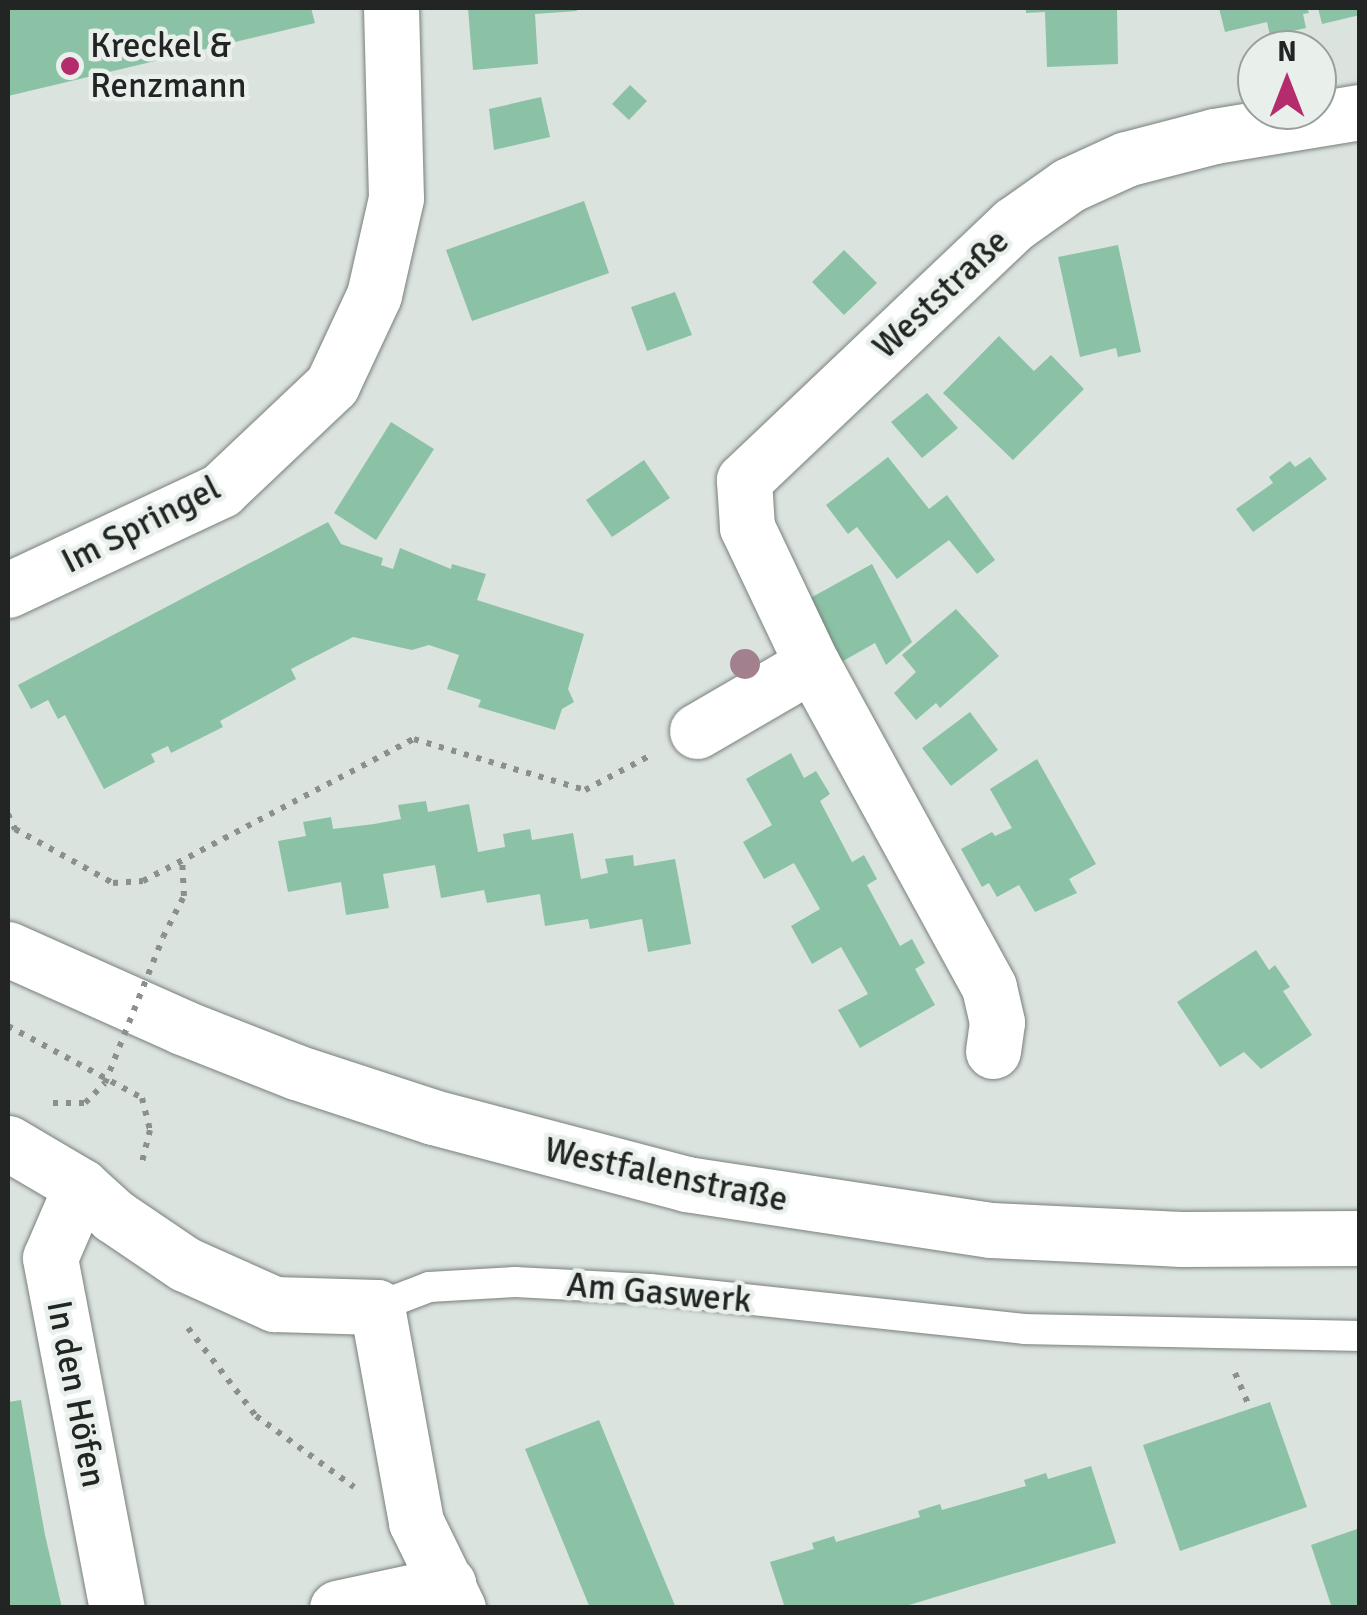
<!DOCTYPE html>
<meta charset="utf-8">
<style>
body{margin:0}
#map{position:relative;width:1367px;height:1615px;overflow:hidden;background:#dbe3df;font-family:Signika,sans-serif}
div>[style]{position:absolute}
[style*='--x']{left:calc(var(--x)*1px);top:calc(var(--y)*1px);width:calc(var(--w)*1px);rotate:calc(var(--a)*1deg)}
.building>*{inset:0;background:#8bc2a5}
.path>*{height:6px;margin-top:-3px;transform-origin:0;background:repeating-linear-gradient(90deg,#8a908d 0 5px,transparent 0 13px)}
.roads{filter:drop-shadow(0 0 2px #79807c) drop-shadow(0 0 2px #79807c)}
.lane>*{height:30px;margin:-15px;padding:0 15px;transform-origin:15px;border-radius:15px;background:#fff}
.street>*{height:55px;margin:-27.5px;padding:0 27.5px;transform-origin:27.5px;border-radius:27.5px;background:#fff}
.primary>*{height:55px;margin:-27.5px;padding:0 27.5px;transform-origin:27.5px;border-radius:27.5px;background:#fff}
.path-bridge>*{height:6px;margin-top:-3px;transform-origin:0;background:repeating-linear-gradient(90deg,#8a908d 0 5px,transparent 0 13px)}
.trees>*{width:30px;height:30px;margin:-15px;border-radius:50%;background:#a2808e}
.dots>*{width:28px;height:28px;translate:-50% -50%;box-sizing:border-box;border:5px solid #e9f0ec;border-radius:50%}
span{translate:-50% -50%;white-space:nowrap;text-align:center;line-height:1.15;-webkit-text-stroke:9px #e9f0ec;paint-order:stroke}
.poi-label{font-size:35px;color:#222523}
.left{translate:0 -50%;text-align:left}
.street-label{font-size:35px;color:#222523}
.frame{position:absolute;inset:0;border:10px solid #222523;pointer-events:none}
.north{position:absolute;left:1237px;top:30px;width:100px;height:100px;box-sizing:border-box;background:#e9f0ec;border:2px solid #999f9c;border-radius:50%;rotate:0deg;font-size:28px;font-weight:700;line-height:40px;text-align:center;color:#222523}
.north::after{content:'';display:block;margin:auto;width:35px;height:45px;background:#b52c6c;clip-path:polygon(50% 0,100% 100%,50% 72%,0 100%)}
</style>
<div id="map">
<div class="building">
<i style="clip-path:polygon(8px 8px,311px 8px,315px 23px,8px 96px)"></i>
<i style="clip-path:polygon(468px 8px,576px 8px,577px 11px,535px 14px,538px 64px,473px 70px)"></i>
<i style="clip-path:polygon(1026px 8px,1117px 8px,1118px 64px,1047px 67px,1045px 12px,1026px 13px)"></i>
<i style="clip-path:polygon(1219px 8px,1307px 8px,1309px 13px,1303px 14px,1306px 28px,1270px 36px,1267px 22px,1225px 32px)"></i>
<i style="clip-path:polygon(1318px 8px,1360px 8px,1360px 15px,1322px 24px)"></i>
<i style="clip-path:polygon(630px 85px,647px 101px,629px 120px,612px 104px)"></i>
<i style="clip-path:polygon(541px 97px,550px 137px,494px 150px,489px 109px)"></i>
<i style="clip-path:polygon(584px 201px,609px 273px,472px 321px,446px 250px)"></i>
<i style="clip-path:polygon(1118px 245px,1141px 352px,1118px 357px,1116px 348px,1080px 357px,1058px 257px)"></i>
<i style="clip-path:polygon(844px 250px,877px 283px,844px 315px,812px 282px)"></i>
<i style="clip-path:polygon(675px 292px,692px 335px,647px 351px,631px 307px)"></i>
<i style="clip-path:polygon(999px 336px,1034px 371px,1051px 355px,1084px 389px,1013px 460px,943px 393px)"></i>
<i style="clip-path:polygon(927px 393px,958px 428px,922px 458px,891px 422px)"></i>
<i style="clip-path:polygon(391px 422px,434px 449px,376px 540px,334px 513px)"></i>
<i style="clip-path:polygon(888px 457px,929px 509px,947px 495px,995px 560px,977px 574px,949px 540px,897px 579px,857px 527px,848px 534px,826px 505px)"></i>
<i style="clip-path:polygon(1310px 457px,1327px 479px,1253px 532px,1236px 509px,1273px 483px,1269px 477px,1290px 461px,1295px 467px)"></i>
<i style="clip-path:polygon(644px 460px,670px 498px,612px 537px,586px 500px)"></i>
<i style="clip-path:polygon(328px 522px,341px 544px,383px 558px,381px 565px,393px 569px,400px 548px,451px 569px,452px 564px,486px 574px,477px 600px,584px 634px,568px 689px,574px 702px,562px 709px,555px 730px,478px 707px,481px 700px,447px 689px,459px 655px,429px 645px,412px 650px,353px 637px,291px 669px,296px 679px,220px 721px,223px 727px,171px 753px,168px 746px,151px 754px,155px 762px,104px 789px,65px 715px,58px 719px,48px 700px,31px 709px,18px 685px)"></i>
<i style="clip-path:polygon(872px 564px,912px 642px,886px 665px,875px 643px,836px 665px,805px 601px)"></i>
<i style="clip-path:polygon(956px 609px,999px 656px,940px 708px,936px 703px,916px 720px,894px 693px,916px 672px,902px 655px)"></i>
<i style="clip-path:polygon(970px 712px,998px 750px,951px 786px,922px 748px)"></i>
<i style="clip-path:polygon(791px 753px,804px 778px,816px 771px,830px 794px,820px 801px,852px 862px,864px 855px,877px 879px,867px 885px,900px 946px,912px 939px,925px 963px,915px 969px,935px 1005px,860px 1048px,838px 1010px,868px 994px,841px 947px,812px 964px,791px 926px,820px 909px,794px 863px,764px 879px,743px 842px,772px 825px,746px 779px)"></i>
<i style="clip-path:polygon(1037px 759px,1096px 864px,1069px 879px,1077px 893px,1035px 912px,1019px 885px,997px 897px,989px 883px,982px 887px,961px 849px,992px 832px,995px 836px,1012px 828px,990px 789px)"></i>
<i style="clip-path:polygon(426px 801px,428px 812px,469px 804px,478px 852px,505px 847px,503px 834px,530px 829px,532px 840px,573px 833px,581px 879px,608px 873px,605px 859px,633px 855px,634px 866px,675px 859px,691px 944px,648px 952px,642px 919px,590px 929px,588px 919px,545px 926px,540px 894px,487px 903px,484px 890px,441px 898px,435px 865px,383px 874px,389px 908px,346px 915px,341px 882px,288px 892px,278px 841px,306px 836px,303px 822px,331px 817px,333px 829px,374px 824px,401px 819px,398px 805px)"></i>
<i style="clip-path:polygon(1256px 950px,1269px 970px,1275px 965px,1290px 987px,1283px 991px,1312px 1035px,1261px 1069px,1244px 1052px,1220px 1067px,1177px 1002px)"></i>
<i style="clip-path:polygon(21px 1400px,45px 1535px,62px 1608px,8px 1608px,8px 1402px)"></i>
<i style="clip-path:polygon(1270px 1402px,1307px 1507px,1180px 1551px,1143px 1445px)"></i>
<i style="clip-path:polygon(599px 1420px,652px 1550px,676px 1608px,590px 1608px,525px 1449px)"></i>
<i style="clip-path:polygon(1091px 1466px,1116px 1543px,899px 1608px,785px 1608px,770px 1562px,814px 1549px,812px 1543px,834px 1536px,836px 1542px,920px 1517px,918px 1511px,940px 1504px,942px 1510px,1026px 1486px,1024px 1480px,1046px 1473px,1048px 1479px)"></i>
<i style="clip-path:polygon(1360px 1528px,1360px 1608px,1332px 1608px,1311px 1545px)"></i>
</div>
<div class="path">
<i style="--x:8;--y:814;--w:17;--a:65"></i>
<i style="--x:15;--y:829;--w:112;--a:28.9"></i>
<i style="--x:113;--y:883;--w:30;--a:-4"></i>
<i style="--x:143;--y:881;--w:306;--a:-27.7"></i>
<i style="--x:414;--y:739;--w:178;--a:16.6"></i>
<i style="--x:585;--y:790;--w:75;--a:-27.9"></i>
<i style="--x:163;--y:937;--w:46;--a:-62.9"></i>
<i style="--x:184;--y:896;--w:34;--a:-93"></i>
<i style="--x:8;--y:1026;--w:152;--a:28.2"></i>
<i style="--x:142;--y:1098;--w:33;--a:76"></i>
<i style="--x:150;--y:1130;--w:38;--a:104"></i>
<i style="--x:188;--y:1328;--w:111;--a:52.3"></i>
<i style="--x:256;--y:1416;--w:121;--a:35.9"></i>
<i style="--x:1235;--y:1373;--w:39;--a:67"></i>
</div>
<div class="roads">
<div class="lane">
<i style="--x:377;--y:1307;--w:56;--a:-21"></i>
<i style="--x:429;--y:1287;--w:86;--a:-3.3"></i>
<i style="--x:515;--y:1282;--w:135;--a:3"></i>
<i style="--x:650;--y:1289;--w:376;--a:6.1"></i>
<i style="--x:1024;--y:1329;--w:336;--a:1.2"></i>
</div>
<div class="street">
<i style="--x:8;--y:590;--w:235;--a:-25.1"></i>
<i style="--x:221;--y:490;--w:153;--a:-43.4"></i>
<i style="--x:332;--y:385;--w:99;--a:-65"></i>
<i style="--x:374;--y:295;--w:99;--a:-77.2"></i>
<i style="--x:396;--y:198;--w:190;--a:-91.5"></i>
<i style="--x:697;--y:731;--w:133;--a:-30.2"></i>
<i style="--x:993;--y:1051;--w:29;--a:-82"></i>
<i style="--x:997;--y:1022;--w:36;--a:-103"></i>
<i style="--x:989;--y:987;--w:368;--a:-118.7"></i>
<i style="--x:812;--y:664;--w:152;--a:-115.4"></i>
<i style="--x:747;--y:527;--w:47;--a:-93.7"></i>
<i style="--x:744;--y:480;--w:372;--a:-43.5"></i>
<i style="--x:1014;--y:224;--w:67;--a:-35.3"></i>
<i style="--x:1069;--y:185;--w:63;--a:-24.5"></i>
<i style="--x:1126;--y:159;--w:92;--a:-14.5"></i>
<i style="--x:1215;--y:136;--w:147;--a:-9.4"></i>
<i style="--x:8;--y:1143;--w:85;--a:30.5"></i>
<i style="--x:81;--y:1186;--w:45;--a:42.3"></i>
<i style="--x:114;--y:1216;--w:86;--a:34.1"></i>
<i style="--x:185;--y:1264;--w:98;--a:24.2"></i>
<i style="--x:274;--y:1304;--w:103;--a:1.7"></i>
<i style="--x:377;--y:1307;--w:219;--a:79.7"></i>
<i style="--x:416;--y:1522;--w:96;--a:64"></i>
<i style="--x:81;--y:1186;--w:78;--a:113.3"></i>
<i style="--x:50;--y:1258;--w:356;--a:79.2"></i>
<i style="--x:337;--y:1608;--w:114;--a:-12.2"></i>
</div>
<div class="primary">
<i style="--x:8;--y:949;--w:191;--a:24.1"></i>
<i style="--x:182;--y:1027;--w:123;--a:21.5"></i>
<i style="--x:296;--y:1072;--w:144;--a:18.2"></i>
<i style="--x:433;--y:1117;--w:262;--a:14.8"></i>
<i style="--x:686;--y:1184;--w:308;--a:8.6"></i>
<i style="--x:991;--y:1230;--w:191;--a:2.7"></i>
<i style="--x:1182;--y:1239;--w:178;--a:-0.3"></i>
</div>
</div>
<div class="path-bridge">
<i style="--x:53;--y:1103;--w:32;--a:0"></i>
<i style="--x:85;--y:1103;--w:28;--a:-45"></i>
<i style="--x:105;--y:1083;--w:157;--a:-68.3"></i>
</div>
<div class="trees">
<i style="left:745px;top:664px"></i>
</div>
<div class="dots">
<i style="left:70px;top:66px;background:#b52c6c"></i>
</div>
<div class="poi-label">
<span class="left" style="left:90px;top:66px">Kreckel &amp;<br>Renzmann</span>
</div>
<div class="street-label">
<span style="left:941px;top:294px;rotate:-43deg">Weststraße</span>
<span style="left:141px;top:525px;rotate:-27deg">Im Springel</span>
<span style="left:666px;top:1175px;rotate:12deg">Westfalenstraße</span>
<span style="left:659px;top:1293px;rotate:5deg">Am Gaswerk</span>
<span style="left:76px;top:1394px;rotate:79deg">In den Höfen</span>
</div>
<div class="frame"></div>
<div class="north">N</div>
</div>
